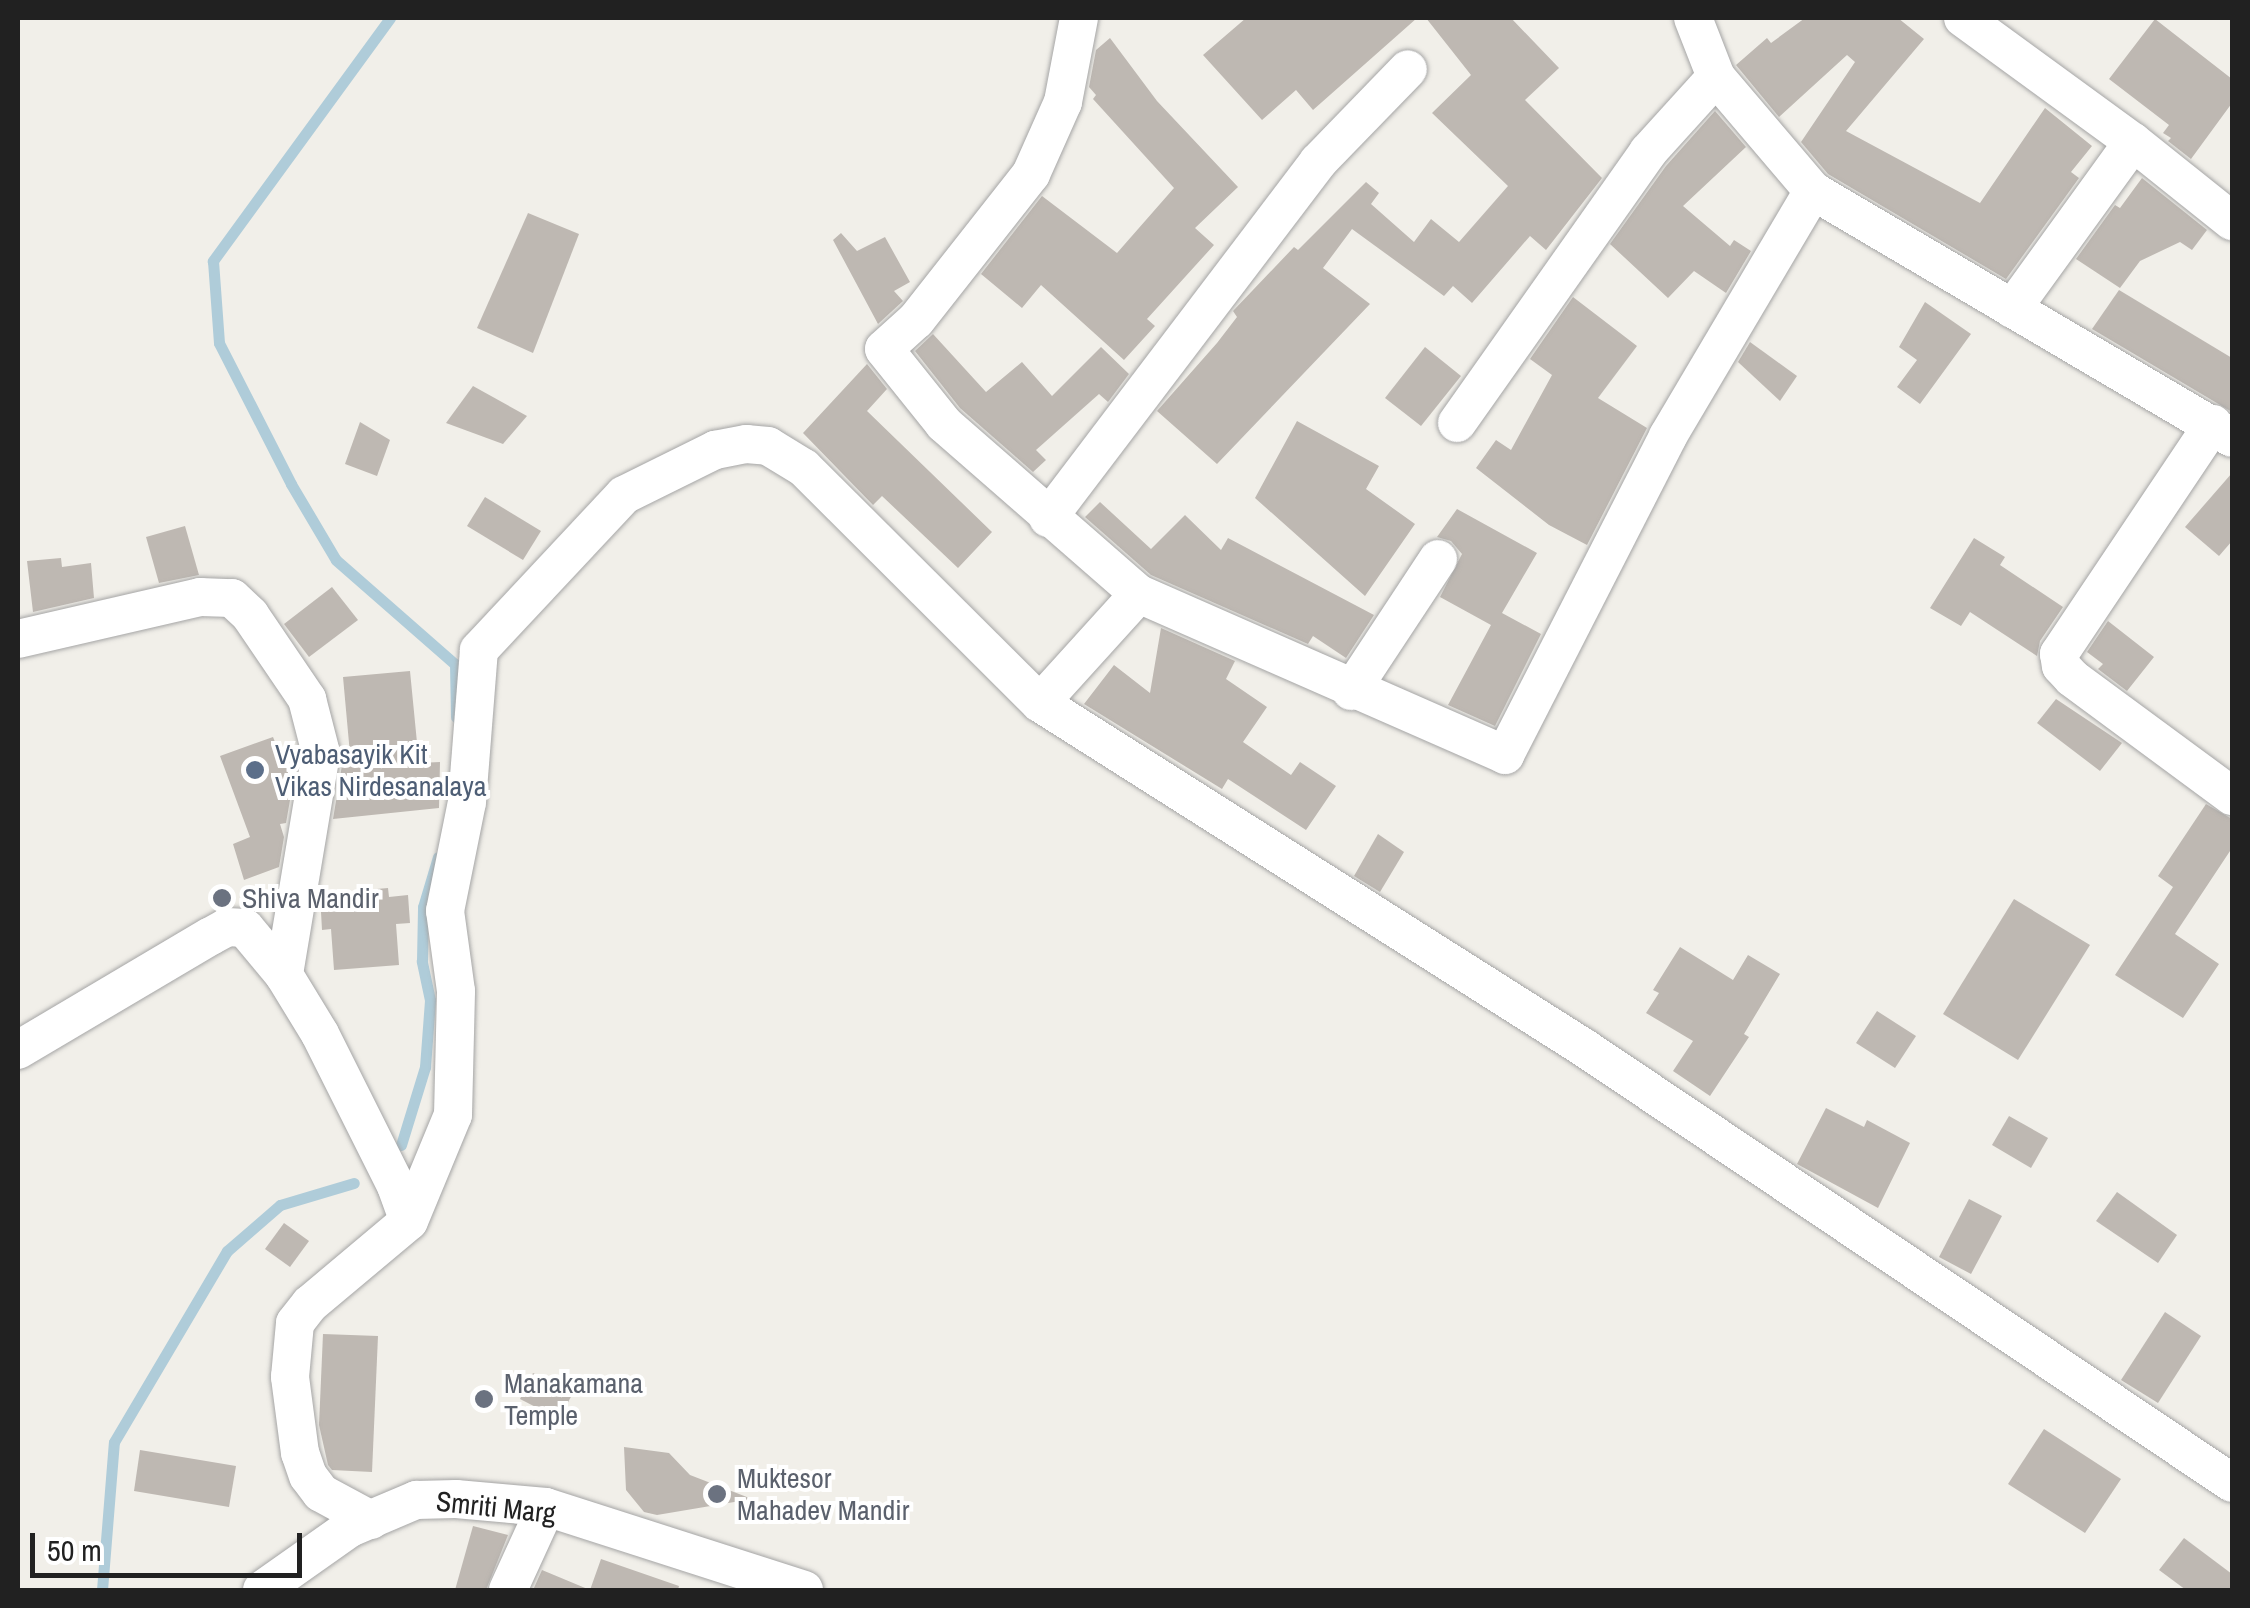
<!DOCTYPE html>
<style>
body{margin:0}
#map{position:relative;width:2250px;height:1608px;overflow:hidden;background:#f1efe9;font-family:"Archivo Narrow",sans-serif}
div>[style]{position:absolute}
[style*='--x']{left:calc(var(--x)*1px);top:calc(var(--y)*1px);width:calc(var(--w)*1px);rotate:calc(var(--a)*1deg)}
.stream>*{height:11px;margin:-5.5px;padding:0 5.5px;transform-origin:5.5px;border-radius:5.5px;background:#afccd9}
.building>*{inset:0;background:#beb8b2}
.roads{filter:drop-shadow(0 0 2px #a5a5a5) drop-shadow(0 0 2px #a5a5a5)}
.minor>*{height:38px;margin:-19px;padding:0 19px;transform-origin:19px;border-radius:19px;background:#fff}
.dots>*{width:28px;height:28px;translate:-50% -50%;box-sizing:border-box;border:5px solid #fff;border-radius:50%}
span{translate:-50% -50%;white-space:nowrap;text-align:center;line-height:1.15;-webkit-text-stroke:8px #fff;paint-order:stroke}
.service-label{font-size:28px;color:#4e5e75}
.left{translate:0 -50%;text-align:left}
.worship-label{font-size:28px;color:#5b616d}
.street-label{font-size:28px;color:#212121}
.frame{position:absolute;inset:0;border:20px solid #212121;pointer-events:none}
.scale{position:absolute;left:30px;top:1533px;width:272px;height:45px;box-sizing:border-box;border:5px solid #212121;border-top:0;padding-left:12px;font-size:30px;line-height:35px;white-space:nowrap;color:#212121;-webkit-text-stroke:8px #fff;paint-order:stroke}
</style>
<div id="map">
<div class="stream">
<i style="--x:390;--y:18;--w:301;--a:126.1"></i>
<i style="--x:213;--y:261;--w:82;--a:85.8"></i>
<i style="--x:219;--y:343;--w:158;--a:62.9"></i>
<i style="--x:291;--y:484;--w:88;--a:59.4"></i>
<i style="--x:336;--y:560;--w:158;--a:41.2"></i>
<i style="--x:455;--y:664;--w:53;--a:88.9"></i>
<i style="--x:401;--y:1145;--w:82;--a:-72.9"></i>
<i style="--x:425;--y:1067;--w:67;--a:-85.7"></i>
<i style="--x:430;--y:1000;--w:40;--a:-102"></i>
<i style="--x:422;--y:961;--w:54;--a:-88.9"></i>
<i style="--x:423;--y:907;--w:52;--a:-73.3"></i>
<i style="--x:102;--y:1590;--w:148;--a:-85.4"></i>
<i style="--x:114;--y:1442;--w:222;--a:-59.4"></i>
<i style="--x:227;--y:1251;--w:70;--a:-41"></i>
<i style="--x:280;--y:1205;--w:77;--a:-16.6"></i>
</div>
<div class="building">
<i style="clip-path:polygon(1246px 18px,1417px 18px,1313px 110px,1296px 90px,1262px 120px,1203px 55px)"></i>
<i style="clip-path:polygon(1426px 18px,1511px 18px,1559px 68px,1525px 100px,1602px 178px,1546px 250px,1530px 236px,1472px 303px,1453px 286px,1444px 296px,1352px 229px,1323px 268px,1370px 304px,1217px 464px,1157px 411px,1217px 343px,1237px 317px,1233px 311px,1294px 247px,1298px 250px,1366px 182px,1379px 193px,1371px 204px,1414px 242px,1431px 219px,1459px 242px,1508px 186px,1432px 113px,1471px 75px)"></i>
<i style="clip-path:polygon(1805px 18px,1898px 18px,1924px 39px,1846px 131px,1980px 203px,2045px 108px,2092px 146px,2071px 172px,2079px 178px,2006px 279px,1828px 174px,1801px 142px,1855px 62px,1847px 55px,1779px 117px,1736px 65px,1767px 38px,1771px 43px)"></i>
<i style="clip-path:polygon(2155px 19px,2232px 79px,2232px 103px,2191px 159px,2168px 141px,2171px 138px,2163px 133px,2169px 125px,2109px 79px)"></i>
<i style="clip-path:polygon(1110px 38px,1157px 101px,1238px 187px,1195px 228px,1214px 245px,1147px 319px,1155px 326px,1124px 360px,1041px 285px,1022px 308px,981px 274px,1042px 196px,1117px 253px,1174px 188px,1093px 99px,1096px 95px,1089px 87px,1096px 50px)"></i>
<i style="clip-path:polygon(1715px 111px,1746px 147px,1683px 206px,1730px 246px,1734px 240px,1751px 251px,1726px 293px,1694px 271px,1668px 298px,1610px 244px,1666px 166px)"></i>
<i style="clip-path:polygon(2142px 178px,2207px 230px,2192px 250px,2180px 242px,2140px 261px,2120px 288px,2076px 259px,2115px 205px,2120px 208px)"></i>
<i style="clip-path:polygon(528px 213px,579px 234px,533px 353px,477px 328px)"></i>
<i style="clip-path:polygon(841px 233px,857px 251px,885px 237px,910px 282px,894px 291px,903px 301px,878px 324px,833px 240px)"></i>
<i style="clip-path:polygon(2119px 290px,2232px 358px,2232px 412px,2092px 329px)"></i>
<i style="clip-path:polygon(1573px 297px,1637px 346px,1598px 398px,1647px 428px,1587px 545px,1549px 525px,1476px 468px,1496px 440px,1511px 450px,1552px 375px,1530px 359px)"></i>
<i style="clip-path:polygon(1925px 302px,1971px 334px,1920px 404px,1897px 387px,1917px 360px,1899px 347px)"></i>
<i style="clip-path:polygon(933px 334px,986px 392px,1022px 362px,1052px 396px,1101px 347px,1129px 374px,1108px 402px,1099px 394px,1036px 450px,1046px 460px,1033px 472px,960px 408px,915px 351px)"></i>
<i style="clip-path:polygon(1750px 342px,1797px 376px,1780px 401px,1738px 362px)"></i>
<i style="clip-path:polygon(1425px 347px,1461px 376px,1421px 426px,1385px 398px)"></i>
<i style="clip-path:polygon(867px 364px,887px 389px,867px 411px,992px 532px,958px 568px,882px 496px,873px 505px,803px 433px)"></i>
<i style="clip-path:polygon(473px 386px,527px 416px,503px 444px,446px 423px)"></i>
<i style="clip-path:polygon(1297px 421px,1379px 466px,1366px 489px,1415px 524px,1365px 596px,1255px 498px)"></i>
<i style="clip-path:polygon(360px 422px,390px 440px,377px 476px,345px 464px)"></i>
<i style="clip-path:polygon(2232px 473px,2232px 541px,2219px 556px,2185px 527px)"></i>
<i style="clip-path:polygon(485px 497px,541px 531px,523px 560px,467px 526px)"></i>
<i style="clip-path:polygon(1100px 502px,1151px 549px,1185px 515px,1221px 550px,1228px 538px,1374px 615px,1346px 658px,1313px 636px,1308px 644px,1151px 575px,1085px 517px)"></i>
<i style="clip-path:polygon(1457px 509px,1537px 553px,1502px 613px,1541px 634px,1495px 726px,1448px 705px,1491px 625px,1440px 597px,1462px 554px,1451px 541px,1437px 537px)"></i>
<i style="clip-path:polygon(185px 526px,199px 575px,159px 583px,146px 537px)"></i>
<i style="clip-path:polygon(1974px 538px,2005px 557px,2000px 565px,2063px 607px,2040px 641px,2037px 656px,1970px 612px,1961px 626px,1930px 608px)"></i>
<i style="clip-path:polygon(61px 558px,62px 567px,91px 563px,94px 598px,33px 612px,27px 561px)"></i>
<i style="clip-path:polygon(332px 587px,358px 620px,309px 657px,284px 624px)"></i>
<i style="clip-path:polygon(2108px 621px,2154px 657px,2127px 691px,2098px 669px,2103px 664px,2087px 652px)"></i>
<i style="clip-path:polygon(1161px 628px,1235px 661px,1226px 679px,1267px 707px,1243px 742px,1291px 775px,1300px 762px,1336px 786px,1306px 830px,1228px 779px,1222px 789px,1084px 704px,1114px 665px,1150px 693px)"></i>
<i style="clip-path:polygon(410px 671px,419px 763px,440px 762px,439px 808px,333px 819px,342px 765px,351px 765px,343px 677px)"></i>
<i style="clip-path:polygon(2056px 699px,2122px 743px,2100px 771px,2037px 723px)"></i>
<i style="clip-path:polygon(273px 737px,285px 767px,296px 766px,286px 823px,280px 824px,284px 837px,279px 867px,244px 880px,233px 844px,250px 837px,220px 756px)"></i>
<i style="clip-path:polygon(2206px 804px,2232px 819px,2232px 848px,2175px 934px,2219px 964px,2183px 1018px,2115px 975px,2173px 887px,2158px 876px)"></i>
<i style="clip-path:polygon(1378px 834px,1404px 852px,1380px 892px,1354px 876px)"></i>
<i style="clip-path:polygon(388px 888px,389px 897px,408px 895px,410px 923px,396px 924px,399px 965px,334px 970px,331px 929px,322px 930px,320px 894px)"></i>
<i style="clip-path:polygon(2014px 899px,2090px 945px,2018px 1060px,1943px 1014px)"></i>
<i style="clip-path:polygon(1680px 947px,1733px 980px,1748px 955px,1780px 974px,1744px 1034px,1749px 1037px,1710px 1096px,1673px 1071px,1693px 1041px,1646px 1013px,1659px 993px,1653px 990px)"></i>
<i style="clip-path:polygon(1877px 1011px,1916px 1036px,1895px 1068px,1856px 1043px)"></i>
<i style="clip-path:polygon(1826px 1108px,1864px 1127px,1867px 1120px,1910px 1143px,1878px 1208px,1797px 1164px)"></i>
<i style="clip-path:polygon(2009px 1116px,2048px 1138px,2031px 1168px,1992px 1145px)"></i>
<i style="clip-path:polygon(2117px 1192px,2177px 1235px,2158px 1263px,2096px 1221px)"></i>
<i style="clip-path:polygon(1969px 1199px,2002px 1216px,1971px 1274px,1939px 1257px)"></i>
<i style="clip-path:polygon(284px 1223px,309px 1241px,290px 1267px,265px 1249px)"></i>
<i style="clip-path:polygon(2165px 1312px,2201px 1336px,2158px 1403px,2121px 1380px)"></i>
<i style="clip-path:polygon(323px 1334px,378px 1336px,372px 1472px,332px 1470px,328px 1465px,319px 1425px)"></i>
<i style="clip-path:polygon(533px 1373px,573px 1393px,559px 1419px,520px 1399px)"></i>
<i style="clip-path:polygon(2044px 1429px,2121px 1479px,2085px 1533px,2008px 1484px)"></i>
<i style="clip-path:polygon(624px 1447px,669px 1453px,690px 1475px,752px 1499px,657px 1515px,644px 1512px,626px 1490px)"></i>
<i style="clip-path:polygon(140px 1450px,236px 1466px,229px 1507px,134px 1491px)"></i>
<i style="clip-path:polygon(473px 1526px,508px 1535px,486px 1590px,455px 1590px)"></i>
<i style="clip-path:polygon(2184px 1538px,2232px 1574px,2232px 1590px,2186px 1590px,2159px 1570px)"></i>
<i style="clip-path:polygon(601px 1559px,679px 1586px,678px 1590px,533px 1590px,542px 1570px,590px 1590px)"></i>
</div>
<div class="roads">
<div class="minor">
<i style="--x:1079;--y:18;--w:86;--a:100.8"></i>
<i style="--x:1063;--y:102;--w:79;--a:114"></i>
<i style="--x:1031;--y:174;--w:186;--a:128.2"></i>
<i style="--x:916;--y:320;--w:43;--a:137.8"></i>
<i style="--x:884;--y:349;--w:96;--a:51.3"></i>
<i style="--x:944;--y:424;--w:259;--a:41.1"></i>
<i style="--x:1139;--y:594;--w:400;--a:23.7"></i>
<i style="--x:1505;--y:755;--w:358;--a:-62.9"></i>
<i style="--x:1668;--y:436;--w:285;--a:-59.4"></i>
<i style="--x:1693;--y:18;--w:63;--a:68.7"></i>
<i style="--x:1716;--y:77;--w:150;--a:49.6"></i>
<i style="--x:1813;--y:191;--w:486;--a:30.5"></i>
<i style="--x:1963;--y:18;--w:210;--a:36.1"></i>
<i style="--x:2133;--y:142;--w:206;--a:125.9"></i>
<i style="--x:2133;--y:142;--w:127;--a:38.6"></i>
<i style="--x:1457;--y:423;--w:332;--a:-54.8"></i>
<i style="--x:1648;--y:152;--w:101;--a:-47.8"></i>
<i style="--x:2213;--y:424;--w:277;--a:123.8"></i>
<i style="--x:2059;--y:654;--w:12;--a:81"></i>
<i style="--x:2061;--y:666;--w:16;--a:47"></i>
<i style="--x:2072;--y:678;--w:199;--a:36.4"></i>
<i style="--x:1048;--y:518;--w:447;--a:-52.8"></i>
<i style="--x:1318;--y:162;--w:129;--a:-45.9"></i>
<i style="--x:18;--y:639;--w:187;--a:-13"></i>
<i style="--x:200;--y:597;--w:32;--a:2"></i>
<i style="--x:232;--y:598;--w:25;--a:43"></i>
<i style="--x:250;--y:615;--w:102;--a:55.8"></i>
<i style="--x:307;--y:699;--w:56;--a:75.5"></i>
<i style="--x:321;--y:753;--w:225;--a:99.5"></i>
<i style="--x:1351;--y:691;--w:158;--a:-56.6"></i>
<i style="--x:1040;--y:703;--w:147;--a:-47.8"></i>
<i style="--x:18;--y:1050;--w:224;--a:-30.6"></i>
<i style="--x:211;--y:936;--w:18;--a:-29"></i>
<i style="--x:227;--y:927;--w:18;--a:3"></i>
<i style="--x:245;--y:928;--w:61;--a:50.3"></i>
<i style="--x:284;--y:975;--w:69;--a:58.6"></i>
<i style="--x:320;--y:1034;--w:170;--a:63.4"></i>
<i style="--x:396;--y:1186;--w:37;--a:70"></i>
<i style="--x:371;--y:1520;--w:57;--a:-151.6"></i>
<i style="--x:321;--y:1493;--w:21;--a:-127"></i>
<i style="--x:308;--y:1476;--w:24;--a:-109"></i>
<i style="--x:300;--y:1453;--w:77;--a:-97.5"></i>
<i style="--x:290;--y:1377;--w:54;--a:-84.7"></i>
<i style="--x:295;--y:1323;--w:24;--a:-52"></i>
<i style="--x:310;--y:1304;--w:129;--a:-40"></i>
<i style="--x:409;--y:1221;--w:115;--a:-67.5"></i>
<i style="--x:453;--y:1115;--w:124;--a:-88.6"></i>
<i style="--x:456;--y:991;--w:81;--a:-97.8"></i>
<i style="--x:445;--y:911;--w:111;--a:-78.6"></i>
<i style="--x:467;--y:802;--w:152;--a:-85.5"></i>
<i style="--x:479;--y:650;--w:212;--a:-46.9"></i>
<i style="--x:624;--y:495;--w:102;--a:-26.3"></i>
<i style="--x:715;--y:450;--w:32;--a:-11"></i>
<i style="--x:746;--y:444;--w:22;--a:5"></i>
<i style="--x:768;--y:446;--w:42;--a:31.4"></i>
<i style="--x:804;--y:468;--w:333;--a:44.9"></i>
<i style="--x:1040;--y:703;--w:646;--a:32.36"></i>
<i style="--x:1586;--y:1049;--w:778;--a:33.89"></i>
<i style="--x:262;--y:1590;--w:108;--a:-35.2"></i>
<i style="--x:350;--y:1528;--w:72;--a:-23"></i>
<i style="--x:416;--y:1500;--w:40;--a:-1.4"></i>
<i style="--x:456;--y:1499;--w:90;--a:5.1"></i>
<i style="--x:546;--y:1507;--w:271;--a:17.8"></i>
<i style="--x:508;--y:1590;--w:91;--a:-65.4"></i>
</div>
</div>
<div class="dots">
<i style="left:255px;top:770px;background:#5c6f8a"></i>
<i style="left:222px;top:898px;background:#6b7280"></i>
<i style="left:484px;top:1399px;background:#6b7280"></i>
<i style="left:717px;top:1494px;background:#6b7280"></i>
</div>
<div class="service-label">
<span class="left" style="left:275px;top:770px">Vyabasayik Kit<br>Vikas Nirdesanalaya</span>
</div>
<div class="worship-label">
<span class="left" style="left:242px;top:898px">Shiva Mandir</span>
<span class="left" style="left:504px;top:1399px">Manakamana<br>Temple</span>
<span class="left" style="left:737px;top:1494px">Muktesor<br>Mahadev Mandir</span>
</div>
<div class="street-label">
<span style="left:496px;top:1507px;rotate:6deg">Smriti Marg</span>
</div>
<div class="frame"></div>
<div class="scale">50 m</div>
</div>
